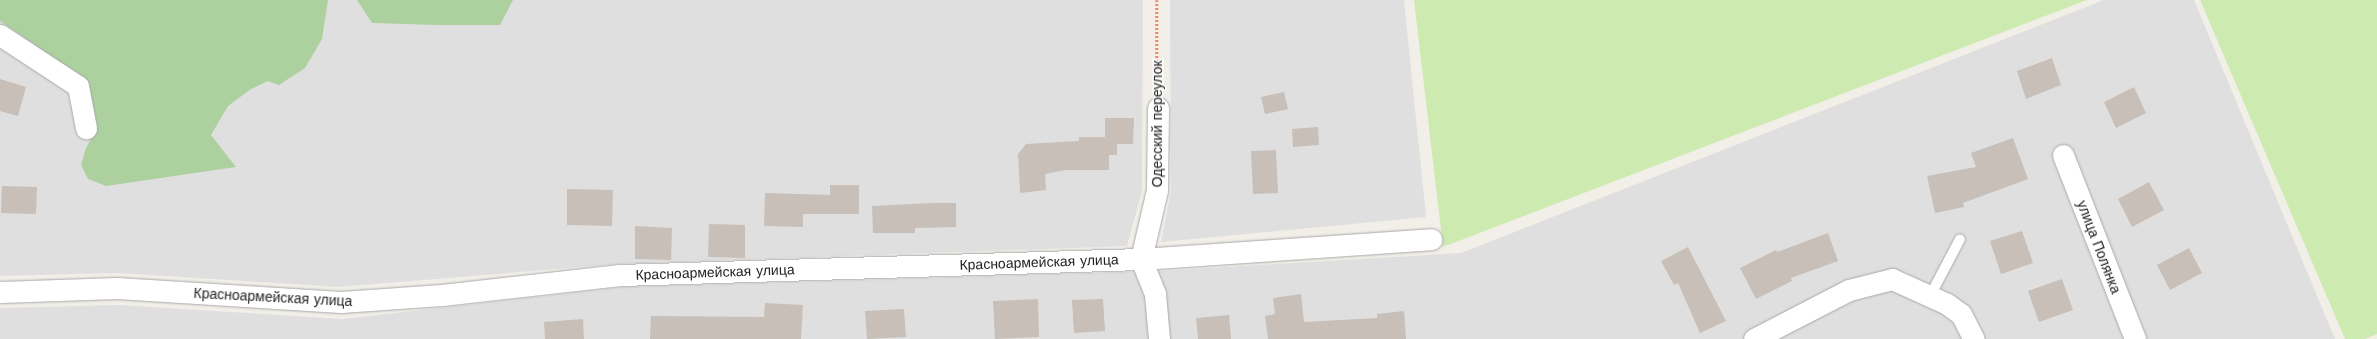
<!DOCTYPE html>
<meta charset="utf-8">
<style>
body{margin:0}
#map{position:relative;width:2377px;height:339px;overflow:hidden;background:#f2efe9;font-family:"Work Sans",sans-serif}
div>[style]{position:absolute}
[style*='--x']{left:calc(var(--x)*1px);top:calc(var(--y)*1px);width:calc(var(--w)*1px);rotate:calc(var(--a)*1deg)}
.residential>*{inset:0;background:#e0dfdf}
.grass>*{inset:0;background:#cdebb0}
.forest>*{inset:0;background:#add19e}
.building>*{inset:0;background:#c7bfb8}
.path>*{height:2.5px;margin-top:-1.25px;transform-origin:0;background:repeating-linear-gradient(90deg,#fa8072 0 2px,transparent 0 4px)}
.roads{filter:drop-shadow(0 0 1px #a9a9a9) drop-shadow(0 0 1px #a9a9a9)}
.lane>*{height:10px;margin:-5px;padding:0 5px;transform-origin:5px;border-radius:5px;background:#fff}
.street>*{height:21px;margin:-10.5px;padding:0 10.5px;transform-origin:10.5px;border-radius:10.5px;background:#fff}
span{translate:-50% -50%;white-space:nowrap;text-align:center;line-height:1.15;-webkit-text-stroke:3px #fff;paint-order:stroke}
.street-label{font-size:14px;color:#222}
</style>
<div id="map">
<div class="residential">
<i style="clip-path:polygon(0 0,1143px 0,1142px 191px,1127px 246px,618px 264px,339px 287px,116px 273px,0 276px)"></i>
<i style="clip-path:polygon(1170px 0,1404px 0,1426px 217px,1161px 242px,1171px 191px)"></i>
<i style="clip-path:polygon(2104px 0,2194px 0,2335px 339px,0 339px,0 308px,118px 305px,343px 319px,624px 287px,1160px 271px,1461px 253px)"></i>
</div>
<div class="grass">
<i style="clip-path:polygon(1414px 0,2087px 0,1443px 247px)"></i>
<i style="clip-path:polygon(2200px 0,2377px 0,2377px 334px,2365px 339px,2345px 339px)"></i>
</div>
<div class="forest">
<i style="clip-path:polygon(0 0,328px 0,322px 39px,305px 68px,279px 85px,268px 81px,251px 89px,228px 106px,211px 135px,236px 167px,106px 186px,88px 179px,81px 165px,86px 148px,95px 131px,85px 79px,0 21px)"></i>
<i style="clip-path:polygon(357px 0,513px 0,500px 25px,437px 25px,372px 23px)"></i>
</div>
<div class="building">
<i style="clip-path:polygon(2052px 58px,2061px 85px,2026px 99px,2017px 71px)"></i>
<i style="clip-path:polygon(0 79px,26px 87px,18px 116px,0 111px)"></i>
<i style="clip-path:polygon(2134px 87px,2146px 113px,2116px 128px,2104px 102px)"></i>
<i style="clip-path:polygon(1284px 92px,1288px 109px,1265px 114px,1261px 97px)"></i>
<i style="clip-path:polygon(1105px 118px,1134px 118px,1133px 144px,1117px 144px,1117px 155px,1109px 155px,1109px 170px,1066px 170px,1045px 174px,1046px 190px,1020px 193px,1018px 154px,1026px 144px,1079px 141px,1079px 137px,1105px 137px)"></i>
<i style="clip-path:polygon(1318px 127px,1319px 145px,1293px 147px,1292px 129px)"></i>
<i style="clip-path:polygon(2013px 138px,2028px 179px,1963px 203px,1964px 207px,1935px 213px,1927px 176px,1976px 167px,1971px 153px)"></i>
<i style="clip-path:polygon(1276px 150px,1278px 193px,1253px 194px,1251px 151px)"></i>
<i style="clip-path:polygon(2149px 182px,2164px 210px,2132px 227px,2118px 199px)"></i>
<i style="clip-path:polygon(830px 185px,859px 185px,859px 214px,803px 214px,803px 227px,764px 226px,765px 193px,830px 195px)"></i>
<i style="clip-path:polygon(2px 186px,37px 187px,36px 214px,1px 213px)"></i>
<i style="clip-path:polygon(567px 189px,613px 190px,612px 226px,567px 225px)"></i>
<i style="clip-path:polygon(931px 203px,956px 203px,956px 227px,915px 228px,915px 233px,873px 233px,872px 206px)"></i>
<i style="clip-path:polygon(709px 224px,745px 225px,745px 258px,708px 257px)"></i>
<i style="clip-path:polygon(635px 226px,672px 228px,671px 260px,635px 259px)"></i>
<i style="clip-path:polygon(2022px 231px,2033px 263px,2001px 274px,1990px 241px)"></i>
<i style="clip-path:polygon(1828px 233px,1838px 261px,1791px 278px,1792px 281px,1756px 299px,1740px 268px,1776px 250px,1777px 252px)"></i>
<i style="clip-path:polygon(1688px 247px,1726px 321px,1700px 333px,1678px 283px,1674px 285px,1661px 261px)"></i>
<i style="clip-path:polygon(2189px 248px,2202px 273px,2170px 290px,2157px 265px)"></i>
<i style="clip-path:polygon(2062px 279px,2073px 310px,2039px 322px,2028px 291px)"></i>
<i style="clip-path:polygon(1301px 294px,1304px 322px,1377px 318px,1377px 314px,1404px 311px,1406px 339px,1268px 339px,1265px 316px,1275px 314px,1273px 298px)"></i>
<i style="clip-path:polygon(1038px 299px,1039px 337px,995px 339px,993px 301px)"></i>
<i style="clip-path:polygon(1103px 299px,1105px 331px,1074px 333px,1072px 300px)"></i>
<i style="clip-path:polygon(765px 303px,803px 305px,801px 339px,650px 339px,651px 316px,764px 317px)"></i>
<i style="clip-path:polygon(904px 309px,906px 337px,867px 339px,865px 311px)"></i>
<i style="clip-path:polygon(1229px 315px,1231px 339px,1198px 339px,1196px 318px)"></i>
<i style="clip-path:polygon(583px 319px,584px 339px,545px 339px,544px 322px)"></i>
</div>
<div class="path">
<i style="--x:1157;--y:0;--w:87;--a:90"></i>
</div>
<div class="roads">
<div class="lane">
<i style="--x:1930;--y:296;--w:64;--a:-62.2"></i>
</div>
<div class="street">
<i style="--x:0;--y:35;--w:93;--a:33.2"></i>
<i style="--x:78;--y:86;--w:43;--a:79.2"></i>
<i style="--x:1158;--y:108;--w:82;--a:90.7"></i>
<i style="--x:1157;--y:190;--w:71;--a:103.1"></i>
<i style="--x:1141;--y:259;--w:38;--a:68"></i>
<i style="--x:1155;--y:294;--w:45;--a:84.9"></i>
<i style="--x:2063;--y:155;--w:198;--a:68.6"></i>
<i style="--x:0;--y:292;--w:117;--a:-2"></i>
<i style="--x:117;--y:288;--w:224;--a:3.6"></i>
<i style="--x:341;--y:302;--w:101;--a:-4"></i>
<i style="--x:442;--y:295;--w:179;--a:-6.4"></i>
<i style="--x:620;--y:275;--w:521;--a:-1.76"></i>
<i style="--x:1141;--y:259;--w:291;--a:-3.9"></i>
<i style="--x:1754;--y:339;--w:107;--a:-27.3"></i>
<i style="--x:1849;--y:290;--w:44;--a:-14.3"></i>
<i style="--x:1892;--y:279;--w:60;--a:24.4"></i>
<i style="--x:1947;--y:304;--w:17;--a:36"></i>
<i style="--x:1961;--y:314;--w:28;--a:63"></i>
</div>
</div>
<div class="street-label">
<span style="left:1157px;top:124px;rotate:-90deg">Одесский переулок</span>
<span style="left:2099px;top:247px;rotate:69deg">улица Полянка</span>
<span style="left:1039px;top:262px;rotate:-2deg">Красноармейская улица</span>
<span style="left:715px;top:272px;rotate:-2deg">Красноармейская улица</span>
<span style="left:273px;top:297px;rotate:3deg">Красноармейская улица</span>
</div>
</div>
